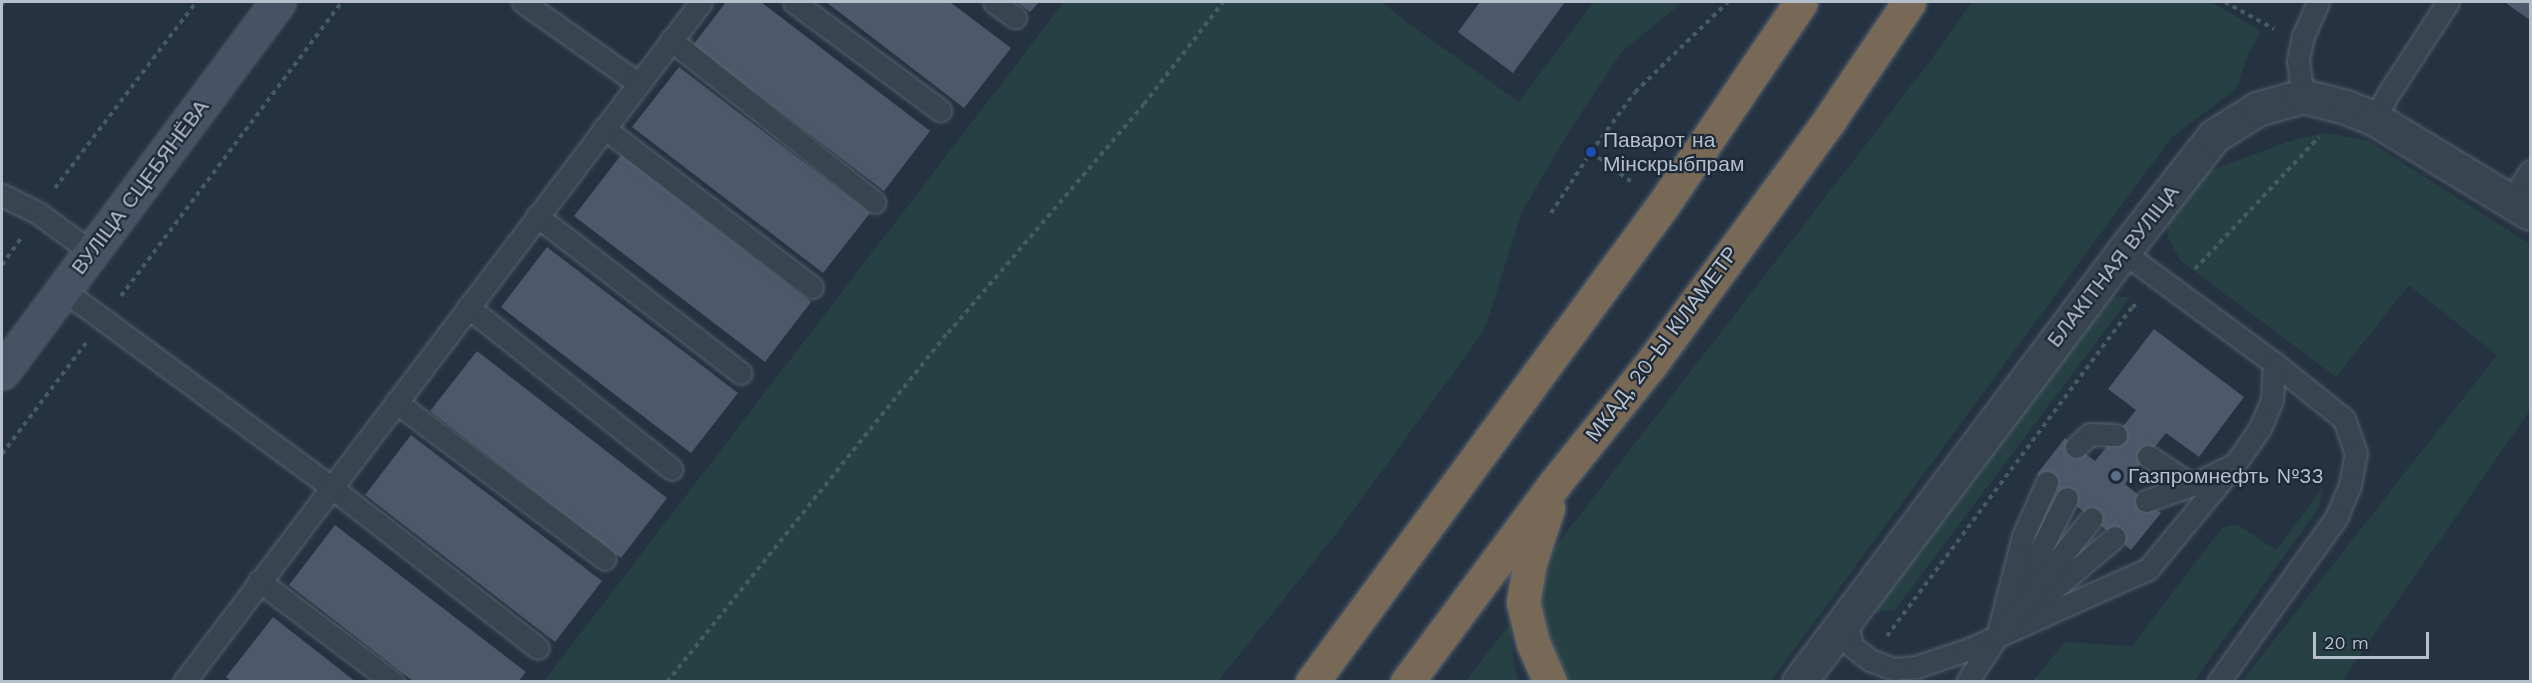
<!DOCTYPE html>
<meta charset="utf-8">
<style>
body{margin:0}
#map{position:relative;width:2532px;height:683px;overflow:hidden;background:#253242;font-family:"Work Sans",sans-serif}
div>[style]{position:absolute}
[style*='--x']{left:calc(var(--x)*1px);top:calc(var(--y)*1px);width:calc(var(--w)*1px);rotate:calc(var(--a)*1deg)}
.green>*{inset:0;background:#274043}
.building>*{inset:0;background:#4b596b}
.path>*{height:4px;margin-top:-2px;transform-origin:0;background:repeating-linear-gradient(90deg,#455d5f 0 4.5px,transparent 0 9px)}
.roads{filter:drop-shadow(0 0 2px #57626f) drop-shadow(0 0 2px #57626f)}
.lane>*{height:21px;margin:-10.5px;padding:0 10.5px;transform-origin:10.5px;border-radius:10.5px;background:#394451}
.street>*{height:33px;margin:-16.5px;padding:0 16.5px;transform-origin:16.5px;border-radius:16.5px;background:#394451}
.secondary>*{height:33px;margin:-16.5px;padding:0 16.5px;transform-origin:16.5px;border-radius:16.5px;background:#475364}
.highway>*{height:33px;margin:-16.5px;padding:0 16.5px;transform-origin:16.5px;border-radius:16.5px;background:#786956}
.dots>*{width:16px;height:16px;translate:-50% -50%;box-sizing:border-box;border:3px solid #1e2937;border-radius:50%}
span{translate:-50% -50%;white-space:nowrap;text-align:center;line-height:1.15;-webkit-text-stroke:4.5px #1e2937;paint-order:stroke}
.poi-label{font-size:21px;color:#b6bfcc}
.left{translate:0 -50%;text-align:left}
.street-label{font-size:21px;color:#b6bfcc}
.frame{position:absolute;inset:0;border:3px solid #b6bfcc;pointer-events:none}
.scale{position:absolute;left:2313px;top:632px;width:116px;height:27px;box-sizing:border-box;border:3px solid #b6bfcc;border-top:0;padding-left:8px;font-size:18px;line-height:21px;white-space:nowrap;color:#b6bfcc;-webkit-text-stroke:4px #1e2937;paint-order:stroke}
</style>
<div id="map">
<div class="green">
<i style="clip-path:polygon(1064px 2px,1382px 2px,1408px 23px,1519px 102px,1594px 2px,1683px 2px,1621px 52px,1563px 141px,1521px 214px,1485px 329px,1336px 534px,1218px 681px,544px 681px)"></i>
<i style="clip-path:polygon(1972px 2px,2211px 2px,2261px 31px,2248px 54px,2236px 89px,2171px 138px,1771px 681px,1570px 681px,1553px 646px,1540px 601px,1545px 560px,1928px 64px)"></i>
<i style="clip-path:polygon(2323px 133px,2367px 140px,2530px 244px,2530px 410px,2342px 681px,2242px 681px,2497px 355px,2409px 285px,2336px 377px,2181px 261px,2168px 238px,2167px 220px,2201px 174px,2290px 141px)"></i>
<i style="clip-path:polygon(2116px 297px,2130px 297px,1894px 611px,1874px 612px,2105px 300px)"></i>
<i style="clip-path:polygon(2323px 487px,2318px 509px,2194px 681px,2033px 681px,2065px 642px,2132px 646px,2222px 528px,2237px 524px,2276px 550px)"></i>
<i style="clip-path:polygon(1510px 624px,1514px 666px,1519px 681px,1466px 681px)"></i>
</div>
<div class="building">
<i style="clip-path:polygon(726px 2px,761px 2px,930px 131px,884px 191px,693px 45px)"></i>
<i style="clip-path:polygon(826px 2px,950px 2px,1011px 48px,964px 108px)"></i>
<i style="clip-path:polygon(1017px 2px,1039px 2px,1030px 12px)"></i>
<i style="clip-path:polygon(1480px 2px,1565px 2px,1513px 73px,1458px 32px)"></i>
<i style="clip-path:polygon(2508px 2px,2530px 2px,2530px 20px,2507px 4px)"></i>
<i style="clip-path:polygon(679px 67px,870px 213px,823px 273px,632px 127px)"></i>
<i style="clip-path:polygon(621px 155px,811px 302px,765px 362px,574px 216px)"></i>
<i style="clip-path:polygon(547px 247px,738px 393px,691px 453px,501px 307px)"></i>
<i style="clip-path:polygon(2154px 329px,2244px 397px,2199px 457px,2166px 433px,2125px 484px,2161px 513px,2131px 550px,2037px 474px,2065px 438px,2095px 461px,2116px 435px,2136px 410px,2108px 389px)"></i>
<i style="clip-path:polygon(477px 351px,667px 498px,621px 558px,430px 411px)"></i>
<i style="clip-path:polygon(411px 435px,602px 581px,555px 642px,365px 495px)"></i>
<i style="clip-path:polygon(335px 525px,526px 672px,518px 682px,414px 682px,289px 585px)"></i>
<i style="clip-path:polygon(273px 617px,356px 682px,232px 682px,226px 677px)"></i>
</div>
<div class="path">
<i style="--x:2225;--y:2;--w:56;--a:28.9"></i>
<i style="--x:2;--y:5;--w:4;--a:-56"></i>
<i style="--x:1591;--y:152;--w:52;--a:36.4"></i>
<i style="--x:55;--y:188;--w:233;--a:-52.8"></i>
<i style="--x:1551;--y:213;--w:73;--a:-56.7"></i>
<i style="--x:1591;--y:152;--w:74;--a:-53.7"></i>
<i style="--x:1635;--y:92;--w:129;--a:-44.1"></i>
<i style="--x:2;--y:265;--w:32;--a:-55"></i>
<i style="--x:2195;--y:269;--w:181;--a:-46.8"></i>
<i style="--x:121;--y:296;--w:368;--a:-53.1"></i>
<i style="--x:2;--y:454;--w:139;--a:-52.9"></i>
<i style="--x:1887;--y:636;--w:410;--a:-53.3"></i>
<i style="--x:2132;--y:307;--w:9;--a:-27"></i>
<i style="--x:667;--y:682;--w:448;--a:-51.2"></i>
<i style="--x:948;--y:333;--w:301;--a:-49.4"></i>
<i style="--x:1144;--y:104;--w:129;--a:-52.2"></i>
</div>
<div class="roads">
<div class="lane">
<i style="--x:523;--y:2;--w:141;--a:35.2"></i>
<i style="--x:794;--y:2;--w:182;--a:36.5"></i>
<i style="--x:994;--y:2;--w:26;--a:36"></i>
<i style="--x:671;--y:40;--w:260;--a:38.5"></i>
<i style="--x:2303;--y:96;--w:35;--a:-98"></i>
<i style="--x:2298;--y:61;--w:25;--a:-79"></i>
<i style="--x:2303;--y:36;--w:37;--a:-66"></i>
<i style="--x:2375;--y:119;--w:28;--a:-63"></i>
<i style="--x:2388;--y:94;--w:110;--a:-56.9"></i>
<i style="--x:604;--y:128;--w:262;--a:37.4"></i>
<i style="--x:2;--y:195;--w:40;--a:26.6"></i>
<i style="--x:38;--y:213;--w:66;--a:36.3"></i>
<i style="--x:2510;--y:202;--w:37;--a:-57"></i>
<i style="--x:537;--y:216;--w:257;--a:37.6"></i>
<i style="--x:2123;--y:252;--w:187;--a:36.3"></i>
<i style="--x:2274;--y:363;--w:90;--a:38.7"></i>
<i style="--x:2344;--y:419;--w:36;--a:71"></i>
<i style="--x:2356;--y:453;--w:33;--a:101"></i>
<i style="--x:2350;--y:485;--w:36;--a:113"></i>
<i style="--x:2336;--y:518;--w:202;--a:125.7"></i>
<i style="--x:63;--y:290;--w:333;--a:36.3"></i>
<i style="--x:331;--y:487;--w:262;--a:37.9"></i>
<i style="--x:468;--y:307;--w:260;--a:38.5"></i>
<i style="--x:396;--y:402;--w:261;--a:36.9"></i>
<i style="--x:2076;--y:447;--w:19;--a:-43"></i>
<i style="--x:2090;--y:434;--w:26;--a:2"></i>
<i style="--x:2148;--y:456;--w:53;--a:33.4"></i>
<i style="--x:2146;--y:501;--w:49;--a:-19.2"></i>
<i style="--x:2192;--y:485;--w:48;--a:-26"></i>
<i style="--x:2235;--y:464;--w:44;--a:-55.2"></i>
<i style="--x:2260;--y:428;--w:30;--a:-67"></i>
<i style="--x:2272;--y:400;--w:37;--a:-87"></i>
<i style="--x:259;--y:581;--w:168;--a:37"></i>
<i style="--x:2016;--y:598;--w:112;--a:-63"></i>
<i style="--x:2030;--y:609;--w:111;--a:-40.3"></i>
<i style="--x:1845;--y:619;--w:28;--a:75"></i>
<i style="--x:1852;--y:646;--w:23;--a:38"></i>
<i style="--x:1870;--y:660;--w:26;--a:21"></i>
<i style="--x:1894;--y:669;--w:22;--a:-5"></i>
<i style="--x:1916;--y:667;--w:56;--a:-18.8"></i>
<i style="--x:1969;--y:649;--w:196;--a:-24.1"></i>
<i style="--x:2148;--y:569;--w:136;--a:-50.4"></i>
<i style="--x:1999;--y:629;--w:96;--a:-75.5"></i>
<i style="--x:2023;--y:536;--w:59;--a:-66"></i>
<i style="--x:184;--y:682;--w:854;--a:-52.75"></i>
<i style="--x:1967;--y:682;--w:55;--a:-56.9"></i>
<i style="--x:1997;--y:636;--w:151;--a:-51.2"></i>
</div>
<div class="street">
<i style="--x:1799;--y:682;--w:538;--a:-53"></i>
<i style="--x:2123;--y:252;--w:147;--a:-51.9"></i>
<i style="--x:2214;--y:136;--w:51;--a:-32.1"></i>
<i style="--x:2257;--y:109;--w:48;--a:-15.8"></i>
<i style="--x:2303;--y:96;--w:44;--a:14.3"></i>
<i style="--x:2346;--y:107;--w:31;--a:22"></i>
<i style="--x:2375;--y:119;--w:181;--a:31.2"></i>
</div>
<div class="secondary">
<i style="--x:2;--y:372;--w:462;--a:-53.3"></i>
</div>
<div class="highway">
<i style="--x:1548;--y:508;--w:57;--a:108.4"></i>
<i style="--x:1530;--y:562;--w:41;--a:99.9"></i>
<i style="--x:1523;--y:602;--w:42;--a:76.3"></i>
<i style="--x:1533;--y:643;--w:43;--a:66.4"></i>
<i style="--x:1312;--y:682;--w:592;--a:-53.65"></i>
<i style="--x:1663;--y:205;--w:245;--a:-55.8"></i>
<i style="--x:1407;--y:682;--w:249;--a:-53.3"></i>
<i style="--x:1556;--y:482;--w:151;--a:-51.2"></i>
<i style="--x:1651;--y:364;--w:303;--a:-53.8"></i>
<i style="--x:1830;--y:119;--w:141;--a:-56"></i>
</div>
</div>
<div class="dots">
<i style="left:1591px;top:152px;background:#1a4fb4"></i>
<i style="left:2116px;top:476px;background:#5c6f8a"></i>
</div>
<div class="poi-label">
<span class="left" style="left:1603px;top:152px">Паварот на<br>Мінскрыбпрам</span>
<span class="left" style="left:2128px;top:476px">Газпромнефть №33</span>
</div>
<div class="street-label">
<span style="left:140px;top:187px;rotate:-53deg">ВУЛІЦА СЦЕБЯНЁВА</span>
<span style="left:2113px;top:266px;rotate:-52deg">БЛАКІТНАЯ ВУЛІЦА</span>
<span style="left:1662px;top:344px;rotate:-53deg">МКАД, 20-Ы КІЛАМЕТР</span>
</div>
<div class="frame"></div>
<div class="scale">20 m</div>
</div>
